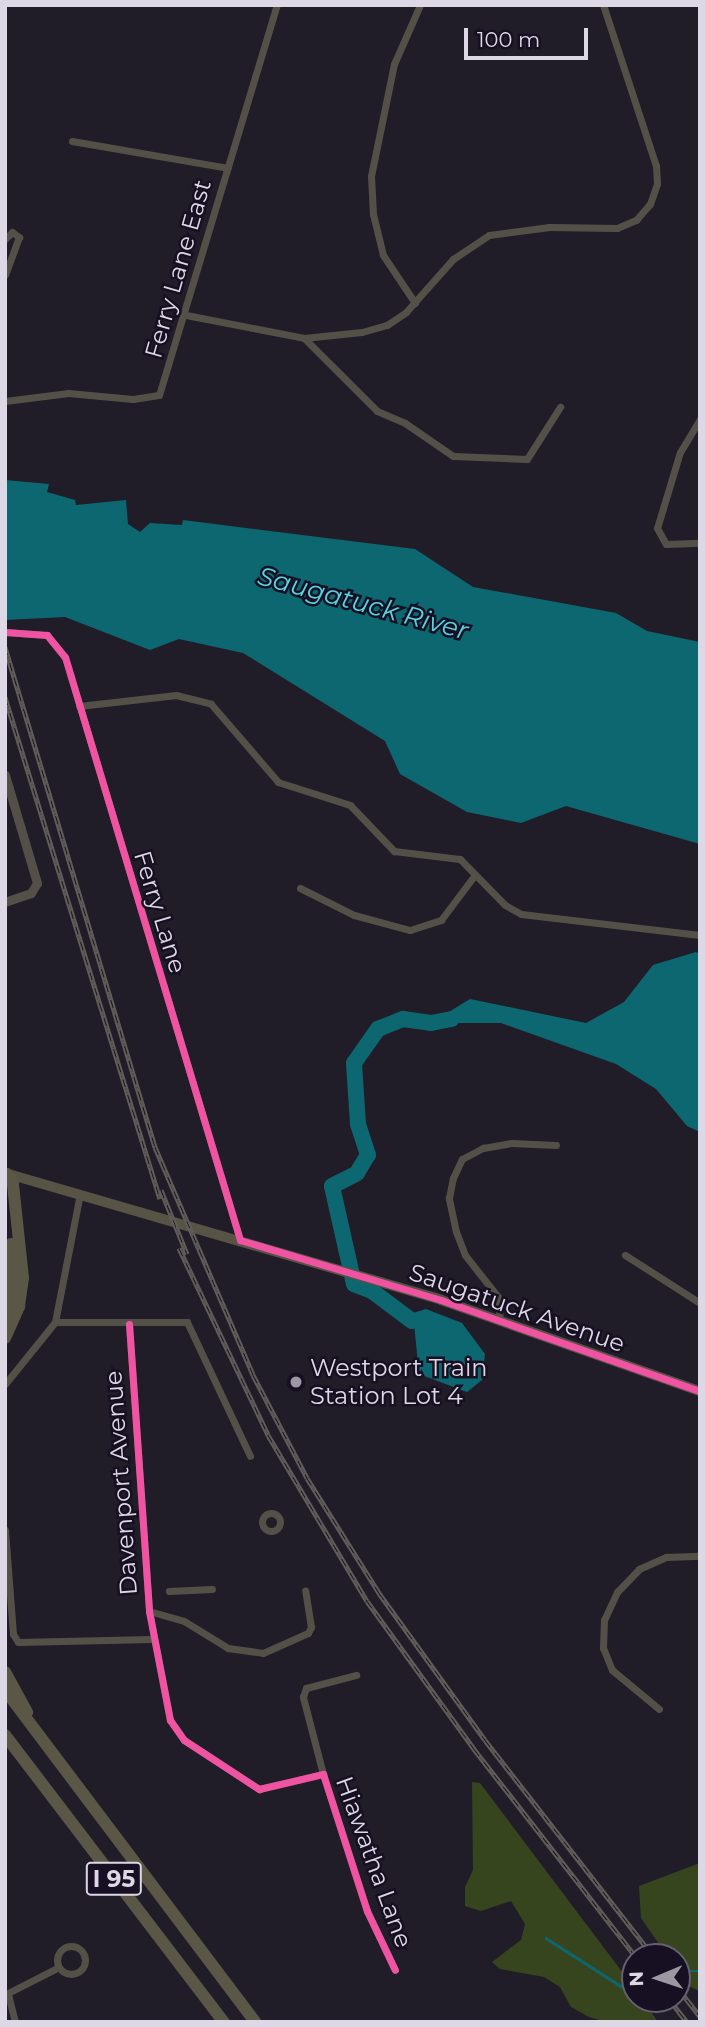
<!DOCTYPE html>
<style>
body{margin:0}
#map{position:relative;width:705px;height:2027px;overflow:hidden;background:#211d28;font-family:Montserrat,sans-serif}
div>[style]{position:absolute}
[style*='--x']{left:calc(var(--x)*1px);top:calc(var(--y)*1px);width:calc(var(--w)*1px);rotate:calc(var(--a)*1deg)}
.green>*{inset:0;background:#36451e}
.water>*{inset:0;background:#0c6771}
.stream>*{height:2.5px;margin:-1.25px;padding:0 1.25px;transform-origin:1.25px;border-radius:1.25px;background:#0c6771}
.river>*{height:16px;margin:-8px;padding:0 8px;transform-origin:8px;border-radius:8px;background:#0c6771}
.minor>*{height:7px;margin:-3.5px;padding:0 3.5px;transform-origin:3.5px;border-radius:3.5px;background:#535147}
.minor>.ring{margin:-3.5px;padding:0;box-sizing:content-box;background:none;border:7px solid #535147;border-radius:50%}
.tertiary>*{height:9px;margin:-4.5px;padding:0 4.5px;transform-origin:4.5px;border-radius:4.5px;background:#535147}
.secondary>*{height:10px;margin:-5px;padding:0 5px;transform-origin:5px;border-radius:5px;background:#575345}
.motorway>*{height:12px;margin:-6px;padding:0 6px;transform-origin:6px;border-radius:6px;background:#5b5747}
.rail>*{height:5px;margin-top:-2.5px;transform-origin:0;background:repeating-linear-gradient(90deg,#171022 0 8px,#615e59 0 16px);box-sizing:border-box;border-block:2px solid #615e59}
.cycleway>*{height:7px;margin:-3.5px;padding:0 3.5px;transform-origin:3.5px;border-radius:3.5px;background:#f153a3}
.dots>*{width:19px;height:19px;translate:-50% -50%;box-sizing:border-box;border:4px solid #171022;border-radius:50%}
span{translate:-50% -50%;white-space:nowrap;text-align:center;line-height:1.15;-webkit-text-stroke:5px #171022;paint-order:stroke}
.shield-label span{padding:2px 5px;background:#171022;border:2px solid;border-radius:5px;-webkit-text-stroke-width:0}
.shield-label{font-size:23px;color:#ddd8e5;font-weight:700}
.street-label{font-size:24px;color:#ddd8e5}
.poi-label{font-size:24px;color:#ddd8e5}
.left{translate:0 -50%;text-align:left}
.water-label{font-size:26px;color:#56d4e3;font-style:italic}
.frame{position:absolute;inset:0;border:7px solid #ddd8e5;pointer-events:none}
.north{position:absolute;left:621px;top:1943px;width:70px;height:70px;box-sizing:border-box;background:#171022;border:2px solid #666070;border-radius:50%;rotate:268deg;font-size:19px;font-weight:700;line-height:28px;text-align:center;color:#ddd8e5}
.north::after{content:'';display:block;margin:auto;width:24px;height:32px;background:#9b97a3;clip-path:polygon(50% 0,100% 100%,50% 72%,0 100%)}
.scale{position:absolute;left:464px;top:28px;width:124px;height:32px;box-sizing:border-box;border:4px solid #ddd8e5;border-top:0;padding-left:9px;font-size:21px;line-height:24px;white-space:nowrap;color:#ddd8e5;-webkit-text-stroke:5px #171022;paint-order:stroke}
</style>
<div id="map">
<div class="green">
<i style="clip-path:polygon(472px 1782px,480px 1783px,629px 1981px,635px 1999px,642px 1999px,658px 2022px,606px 2022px,589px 2017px,571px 2007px,560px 1987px,544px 1977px,500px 1969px,492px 1962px,521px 1940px,525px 1924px,511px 1901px,481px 1911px,465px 1906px,465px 1887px,473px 1870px)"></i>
<i style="clip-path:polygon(700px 1863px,700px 1991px,690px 1987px,677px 1969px,677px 1957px,668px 1957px,641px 1918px,639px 1886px)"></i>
</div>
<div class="water">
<i style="clip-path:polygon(5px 480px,49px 484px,47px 492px,75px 500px,76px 505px,126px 500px,128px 524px,140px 532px,150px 523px,182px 525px,183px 520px,415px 549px,473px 587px,616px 613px,647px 631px,700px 642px,700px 844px,566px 806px,521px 823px,467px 812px,400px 774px,385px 741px,243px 653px,179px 639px,150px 650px,65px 617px,5px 620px)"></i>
<i style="clip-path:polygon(696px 952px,700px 954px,700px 1132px,687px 1126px,656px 1089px,616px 1064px,501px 1023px,431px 1023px,470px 999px,586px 1023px,624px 1002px,653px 965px)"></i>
<i style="clip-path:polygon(426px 1309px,462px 1323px,485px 1354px,482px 1380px,467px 1392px,419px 1374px,413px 1313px)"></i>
</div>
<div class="stream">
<i style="--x:546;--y:1938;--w:96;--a:32.7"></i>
<i style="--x:627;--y:1990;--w:8;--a:0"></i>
<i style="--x:685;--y:1971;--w:15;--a:0"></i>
</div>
<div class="river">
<i style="--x:412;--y:1321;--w:50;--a:-143.1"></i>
<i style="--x:372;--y:1291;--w:19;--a:-159"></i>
<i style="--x:354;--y:1284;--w:100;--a:-102.7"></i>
<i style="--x:332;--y:1186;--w:28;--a:-27"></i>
<i style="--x:357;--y:1173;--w:21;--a:-59"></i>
<i style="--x:368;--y:1155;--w:33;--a:-108"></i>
<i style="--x:358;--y:1124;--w:61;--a:-93.8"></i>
<i style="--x:354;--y:1063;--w:42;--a:-54.8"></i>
<i style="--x:378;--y:1029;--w:27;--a:-22"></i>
<i style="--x:403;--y:1019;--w:28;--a:8"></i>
<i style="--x:431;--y:1023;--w:21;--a:-11"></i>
</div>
<div class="minor">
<i style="--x:72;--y:141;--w:158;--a:9.8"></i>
<i style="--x:5;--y:239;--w:10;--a:-45"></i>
<i style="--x:12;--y:232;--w:9;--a:36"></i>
<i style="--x:19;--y:237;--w:40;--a:110.2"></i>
<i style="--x:415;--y:303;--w:58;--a:-123.7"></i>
<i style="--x:383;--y:255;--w:42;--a:-103.7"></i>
<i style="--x:373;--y:214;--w:38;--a:-93"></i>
<i style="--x:371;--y:176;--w:114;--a:-78.4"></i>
<i style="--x:394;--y:64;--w:64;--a:-66.2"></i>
<i style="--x:186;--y:315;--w:120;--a:11"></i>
<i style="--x:304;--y:338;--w:58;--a:-5.9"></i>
<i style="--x:362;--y:332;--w:26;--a:-16"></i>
<i style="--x:387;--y:325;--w:23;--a:-34"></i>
<i style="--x:406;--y:312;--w:71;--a:-48.4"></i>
<i style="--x:453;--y:259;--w:43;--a:-33.7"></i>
<i style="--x:489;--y:235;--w:61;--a:-7.6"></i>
<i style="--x:549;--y:227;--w:68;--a:0.8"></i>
<i style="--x:617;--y:228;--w:21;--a:-23"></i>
<i style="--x:636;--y:220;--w:21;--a:-49"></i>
<i style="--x:650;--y:204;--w:21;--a:-71"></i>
<i style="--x:657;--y:184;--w:18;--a:-93"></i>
<i style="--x:656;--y:166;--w:169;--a:-108.2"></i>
<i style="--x:304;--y:338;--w:103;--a:45"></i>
<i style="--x:377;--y:411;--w:30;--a:23"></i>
<i style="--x:405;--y:423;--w:58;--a:34.5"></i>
<i style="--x:453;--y:456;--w:74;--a:2.3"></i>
<i style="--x:527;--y:459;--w:62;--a:-57.6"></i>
<i style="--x:5;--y:401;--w:64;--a:-7.2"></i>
<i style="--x:68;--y:393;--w:65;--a:5.3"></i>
<i style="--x:133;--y:399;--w:26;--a:-9"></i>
<i style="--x:159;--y:395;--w:407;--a:-73.2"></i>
<i style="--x:700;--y:419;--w:39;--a:121"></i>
<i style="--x:680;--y:452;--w:79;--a:106.8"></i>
<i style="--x:657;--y:528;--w:18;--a:61"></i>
<i style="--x:666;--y:544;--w:34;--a:-2"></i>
<i style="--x:5;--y:632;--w:42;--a:4.1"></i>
<i style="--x:47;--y:635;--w:28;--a:51"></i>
<i style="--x:65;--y:657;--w:609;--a:73.29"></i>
<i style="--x:79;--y:706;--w:98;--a:-6.5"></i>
<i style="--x:176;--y:695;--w:36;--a:14"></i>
<i style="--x:211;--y:704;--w:103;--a:49.3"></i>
<i style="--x:278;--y:782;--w:76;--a:17.7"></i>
<i style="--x:350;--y:805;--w:64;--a:46.3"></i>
<i style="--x:394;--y:851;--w:66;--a:6.9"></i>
<i style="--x:460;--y:859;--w:64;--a:45.6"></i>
<i style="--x:505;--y:905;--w:18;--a:29"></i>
<i style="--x:521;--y:914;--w:180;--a:6.7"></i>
<i style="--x:300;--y:888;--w:60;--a:26.6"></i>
<i style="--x:354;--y:915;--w:58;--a:15"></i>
<i style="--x:410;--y:930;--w:33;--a:-18"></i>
<i style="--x:441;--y:920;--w:55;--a:-53.1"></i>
<i style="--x:625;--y:1255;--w:89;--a:32.6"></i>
<i style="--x:500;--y:1321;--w:24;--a:-95"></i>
<i style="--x:498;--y:1297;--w:53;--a:-128.2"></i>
<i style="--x:465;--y:1255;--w:25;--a:-111"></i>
<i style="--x:456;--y:1232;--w:35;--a:-102"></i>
<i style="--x:449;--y:1198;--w:20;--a:-79"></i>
<i style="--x:453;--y:1178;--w:21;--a:-65"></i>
<i style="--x:462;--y:1159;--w:24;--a:-28"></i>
<i style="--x:483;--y:1148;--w:28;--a:-10"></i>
<i style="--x:511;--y:1143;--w:45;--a:2.5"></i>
<i style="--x:55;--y:1322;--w:132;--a:0"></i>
<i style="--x:187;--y:1322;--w:148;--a:64.8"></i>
<i style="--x:129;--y:1324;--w:288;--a:86"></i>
<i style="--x:149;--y:1611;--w:111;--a:79.1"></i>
<i style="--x:170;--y:1720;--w:24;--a:55"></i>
<i style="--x:184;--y:1740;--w:90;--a:33.2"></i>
<i style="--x:259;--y:1789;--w:66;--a:-13.2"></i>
<i style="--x:323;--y:1774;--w:144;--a:72.2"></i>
<i style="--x:367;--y:1911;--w:65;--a:64.6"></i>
<i style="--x:5;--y:1384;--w:80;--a:-51.1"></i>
<i style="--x:55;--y:1322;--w:131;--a:-79"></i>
<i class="ring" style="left:262px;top:1513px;width:11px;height:11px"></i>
<i style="--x:5;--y:1530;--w:104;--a:85.6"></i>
<i style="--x:13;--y:1634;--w:9;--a:58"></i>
<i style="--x:18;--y:1642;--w:134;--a:-1.3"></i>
<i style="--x:169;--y:1591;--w:43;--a:-2.7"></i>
<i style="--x:149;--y:1611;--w:36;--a:16"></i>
<i style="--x:184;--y:1621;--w:52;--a:31.5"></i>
<i style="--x:228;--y:1648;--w:35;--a:8"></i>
<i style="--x:263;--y:1653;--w:49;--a:-24"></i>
<i style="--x:308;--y:1633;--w:7;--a:-63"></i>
<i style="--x:311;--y:1627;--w:37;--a:-99"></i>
<i style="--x:659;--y:1709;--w:61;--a:-140.3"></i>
<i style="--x:612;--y:1670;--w:24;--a:-112"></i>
<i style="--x:603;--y:1648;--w:28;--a:-88"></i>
<i style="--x:604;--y:1620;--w:31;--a:-65"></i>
<i style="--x:617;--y:1592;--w:32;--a:-46"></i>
<i style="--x:639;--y:1569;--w:30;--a:-24"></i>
<i style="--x:666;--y:1557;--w:34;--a:-2"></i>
<i style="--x:323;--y:1774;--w:80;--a:-104.6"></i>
<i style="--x:303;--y:1697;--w:9;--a:-72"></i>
<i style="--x:306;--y:1688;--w:52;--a:-14.6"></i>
<i class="ring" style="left:57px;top:1946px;width:21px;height:21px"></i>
<i style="--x:15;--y:2022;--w:30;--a:-104"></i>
<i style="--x:8;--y:1993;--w:57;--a:-27"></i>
</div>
<div class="tertiary">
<i style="--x:5;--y:775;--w:113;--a:73.5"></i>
<i style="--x:37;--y:883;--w:12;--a:121"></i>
<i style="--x:31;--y:893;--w:28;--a:161"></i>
</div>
<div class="secondary">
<i style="--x:5;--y:1173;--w:454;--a:16.2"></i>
<i style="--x:441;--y:1300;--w:275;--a:19.4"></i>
</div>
<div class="motorway">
<i style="--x:5;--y:1313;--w:27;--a:-73"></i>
<i style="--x:13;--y:1287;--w:43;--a:-92.7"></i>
<i style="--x:5;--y:1338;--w:35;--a:-66"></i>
<i style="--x:19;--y:1306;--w:28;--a:-82"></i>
<i style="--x:23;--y:1278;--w:95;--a:-96.1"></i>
<i style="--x:13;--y:1184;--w:12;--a:-121"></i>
<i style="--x:5;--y:1672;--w:46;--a:61.2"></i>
<i style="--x:5;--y:1690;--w:416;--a:53"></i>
<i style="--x:5;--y:1735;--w:361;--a:52.7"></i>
</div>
<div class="rail">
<i style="--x:5;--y:647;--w:522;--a:73.3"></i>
<i style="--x:155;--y:1147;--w:248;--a:66.7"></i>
<i style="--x:253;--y:1375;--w:116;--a:62.3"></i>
<i style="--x:307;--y:1478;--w:136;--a:57.9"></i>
<i style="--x:379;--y:1593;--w:181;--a:54.2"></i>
<i style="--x:485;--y:1740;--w:275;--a:52.1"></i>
<i style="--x:5;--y:697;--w:525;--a:72.84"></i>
<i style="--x:161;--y:1190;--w:69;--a:67.9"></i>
<i style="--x:179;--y:1248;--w:207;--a:64.5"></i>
<i style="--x:268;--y:1435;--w:193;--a:59.2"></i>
<i style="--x:367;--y:1601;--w:183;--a:54.1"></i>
<i style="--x:474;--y:1749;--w:264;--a:52.1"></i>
<i style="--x:677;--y:1987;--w:37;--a:52"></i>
<i style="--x:669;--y:1999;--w:29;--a:52"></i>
</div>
<div class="cycleway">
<i style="--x:5;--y:632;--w:42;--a:4.1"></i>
<i style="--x:47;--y:635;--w:28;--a:51"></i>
<i style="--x:65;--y:657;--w:609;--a:73.29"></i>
<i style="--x:240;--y:1240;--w:210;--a:16.6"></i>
<i style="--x:441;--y:1300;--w:275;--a:19.4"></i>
<i style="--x:129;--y:1324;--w:288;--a:86"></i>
<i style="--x:149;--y:1611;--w:111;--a:79.1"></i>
<i style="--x:170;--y:1720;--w:24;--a:55"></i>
<i style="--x:184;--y:1740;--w:90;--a:33.2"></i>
<i style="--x:259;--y:1789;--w:66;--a:-13.2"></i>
<i style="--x:323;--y:1774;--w:144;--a:72.2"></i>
<i style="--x:367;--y:1911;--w:65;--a:64.6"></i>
</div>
<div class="dots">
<i style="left:296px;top:1382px;background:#9b97a3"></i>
</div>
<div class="shield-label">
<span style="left:114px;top:1879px">I 95</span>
</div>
<div class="street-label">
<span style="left:178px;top:269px;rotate:-74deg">Ferry Lane East</span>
<span style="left:160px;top:912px;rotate:73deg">Ferry Lane</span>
<span style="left:517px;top:1308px;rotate:19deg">Saugatuck Avenue</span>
<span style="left:121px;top:1483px;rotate:-94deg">Davenport Avenue</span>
<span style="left:374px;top:1862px;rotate:70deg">Hiawatha Lane</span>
</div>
<div class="poi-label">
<span class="left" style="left:310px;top:1382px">Westport Train<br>Station Lot 4</span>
</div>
<div class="water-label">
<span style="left:363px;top:604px;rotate:15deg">Saugatuck River</span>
</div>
<div class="frame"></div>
<div class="north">N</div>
<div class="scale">100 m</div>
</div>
